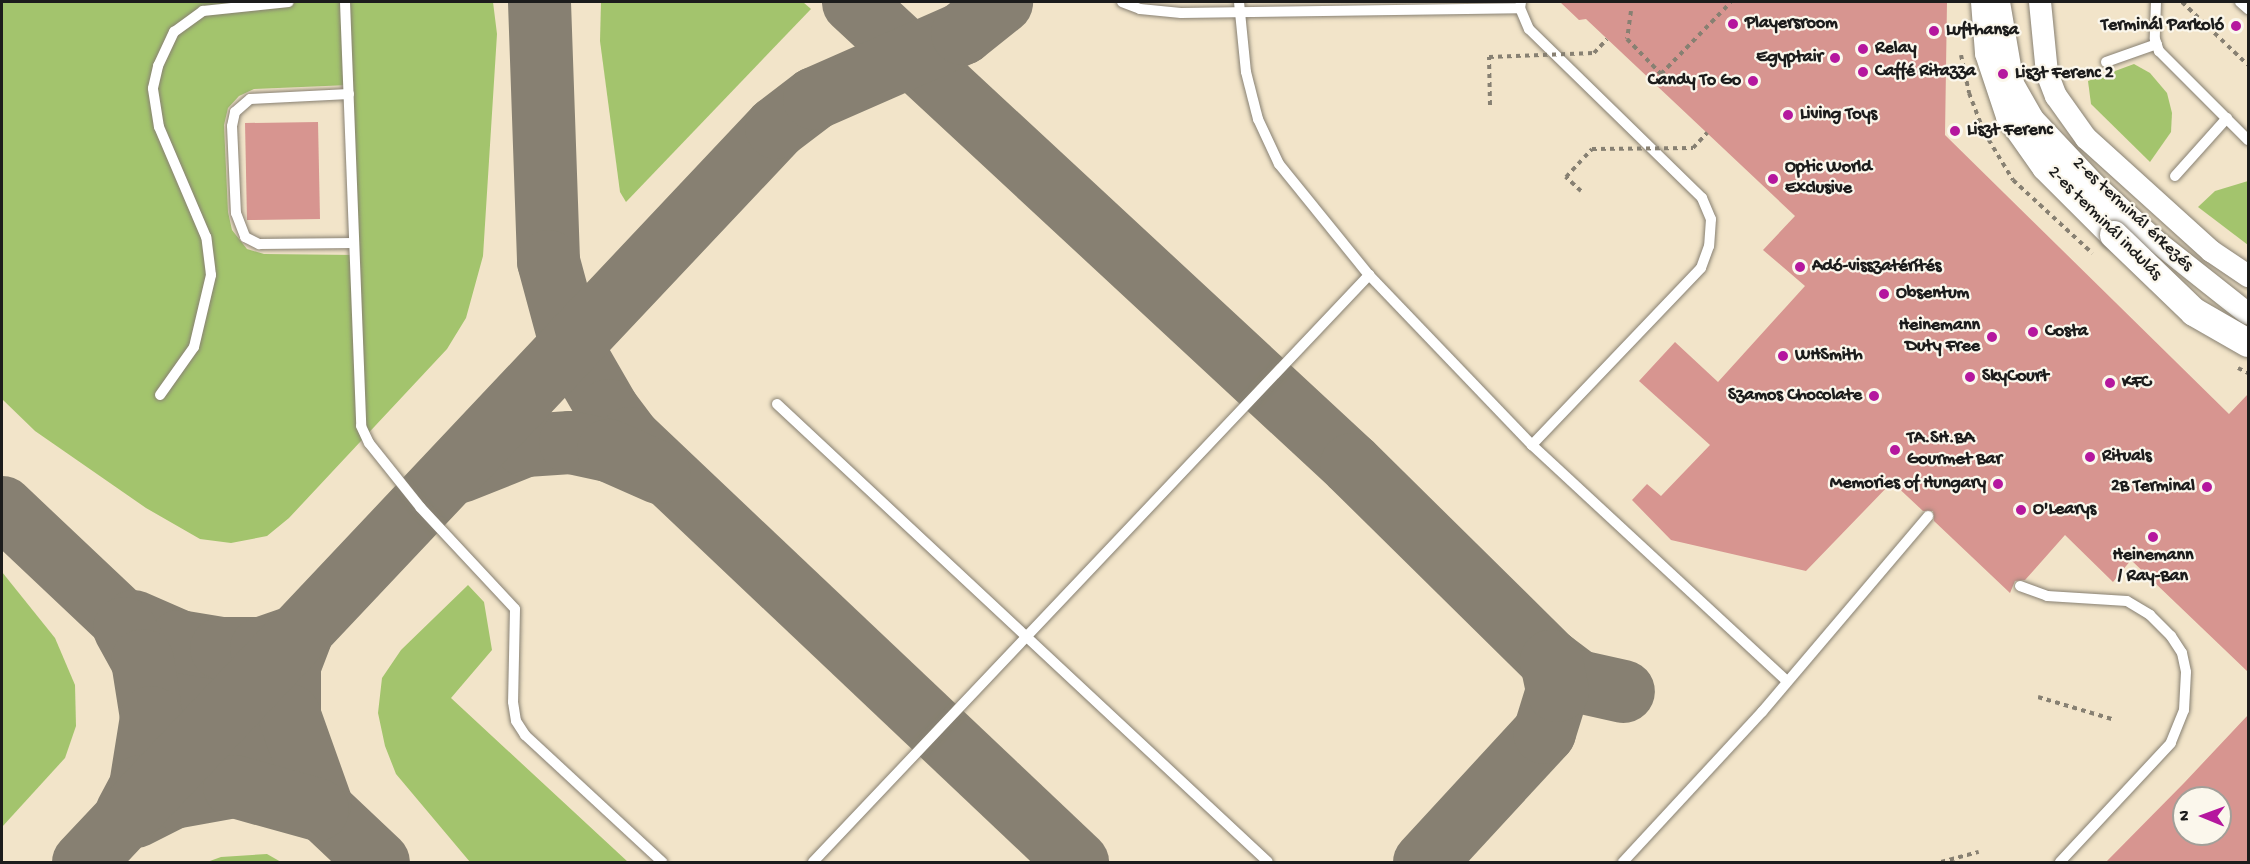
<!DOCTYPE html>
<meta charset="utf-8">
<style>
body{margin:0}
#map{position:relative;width:2250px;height:864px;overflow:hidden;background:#f2e4c9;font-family:"Gochi Hand",sans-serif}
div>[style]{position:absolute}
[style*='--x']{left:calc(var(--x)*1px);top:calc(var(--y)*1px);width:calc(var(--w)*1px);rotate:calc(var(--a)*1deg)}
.green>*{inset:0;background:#a3c46d}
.taxiway>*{height:63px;margin:-31.5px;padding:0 31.5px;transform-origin:31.5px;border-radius:31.5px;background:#878072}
.building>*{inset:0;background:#d79590}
.path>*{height:4px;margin-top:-2px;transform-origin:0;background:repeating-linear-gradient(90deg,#878072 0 4.5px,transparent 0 9px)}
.roads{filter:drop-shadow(0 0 2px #878072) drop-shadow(0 0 2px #878072)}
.service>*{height:10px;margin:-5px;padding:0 5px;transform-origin:5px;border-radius:5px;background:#fff}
.minor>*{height:22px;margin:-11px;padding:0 11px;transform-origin:11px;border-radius:11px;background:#fff}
.tertiary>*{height:28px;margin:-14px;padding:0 14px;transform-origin:14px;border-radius:14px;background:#fff}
.path-bridge>*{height:4px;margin-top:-2px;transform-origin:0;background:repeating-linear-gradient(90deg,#878072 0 4.5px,transparent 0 9px)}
.bridges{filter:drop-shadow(0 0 2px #878072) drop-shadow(0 0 2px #878072)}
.tertiary-bridge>*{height:28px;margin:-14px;padding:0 14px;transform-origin:14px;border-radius:14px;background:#fff}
.dots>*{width:16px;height:16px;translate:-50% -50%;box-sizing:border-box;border:3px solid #fbf7ec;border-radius:50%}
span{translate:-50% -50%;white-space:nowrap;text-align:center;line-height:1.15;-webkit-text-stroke:4.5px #fbf7ec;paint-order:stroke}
.poi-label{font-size:18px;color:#1c1c1c;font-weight:700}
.left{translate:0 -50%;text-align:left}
.right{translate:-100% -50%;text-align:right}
.street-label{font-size:18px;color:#1c1c1c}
.frame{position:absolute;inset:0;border:3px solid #1c1c1c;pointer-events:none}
.north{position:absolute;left:2172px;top:786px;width:60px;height:60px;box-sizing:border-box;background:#fbf7ec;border:2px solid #a29f99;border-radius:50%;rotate:271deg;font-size:16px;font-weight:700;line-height:24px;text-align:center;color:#1c1c1c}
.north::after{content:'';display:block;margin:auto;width:21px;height:27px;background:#b5179e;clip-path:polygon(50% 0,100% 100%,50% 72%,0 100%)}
</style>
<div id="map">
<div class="green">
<i style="clip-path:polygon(evenodd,2px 2px,493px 2px,497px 34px,483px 256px,466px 318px,447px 349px,289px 518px,267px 536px,231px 543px,200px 539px,146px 508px,35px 431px,2px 399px,2px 2px,349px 85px,355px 255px,264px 254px,247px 249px,232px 230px,228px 212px,224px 125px,228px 108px,239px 96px,254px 89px,349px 85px)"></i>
<i style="clip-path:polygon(601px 2px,803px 2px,811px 9px,626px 202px,620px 192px,600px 41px)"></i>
<i style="clip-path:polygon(2134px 64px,2150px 73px,2167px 93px,2172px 113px,2171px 132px,2150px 162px,2091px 104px,2088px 81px)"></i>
<i style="clip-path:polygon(2248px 181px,2248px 245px,2198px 207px,2215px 191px)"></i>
<i style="clip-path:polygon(2px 572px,55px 638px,75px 685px,76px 726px,65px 758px,2px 827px)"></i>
<i style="clip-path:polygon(468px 585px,484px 602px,492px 650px,451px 698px,628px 862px,470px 862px,396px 774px,385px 746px,378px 713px,382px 678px,401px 650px)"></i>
<i style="clip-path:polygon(267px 854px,281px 862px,207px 862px,221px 857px)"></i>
</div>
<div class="taxiway">
<i style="--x:539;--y:2;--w:259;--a:88"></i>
<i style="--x:548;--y:261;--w:88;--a:74.9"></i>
<i style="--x:571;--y:346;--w:74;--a:60"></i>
<i style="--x:608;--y:410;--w:35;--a:53"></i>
<i style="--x:629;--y:438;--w:617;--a:43.42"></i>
<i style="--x:853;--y:2;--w:679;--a:42.85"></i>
<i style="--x:1351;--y:464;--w:281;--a:44.6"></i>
<i style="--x:1551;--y:661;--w:34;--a:37"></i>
<i style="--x:1578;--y:681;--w:46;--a:12.5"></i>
<i style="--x:460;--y:471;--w:70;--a:-21.8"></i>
<i style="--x:525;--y:445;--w:45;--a:-3.8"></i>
<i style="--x:570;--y:442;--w:39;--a:12"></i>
<i style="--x:608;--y:450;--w:55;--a:23.7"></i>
<i style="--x:2;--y:507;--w:517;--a:43.35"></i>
<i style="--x:133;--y:621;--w:50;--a:23.5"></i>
<i style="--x:179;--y:641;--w:43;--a:9.5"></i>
<i style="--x:221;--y:648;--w:40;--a:0"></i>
<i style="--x:261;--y:648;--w:42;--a:-19.3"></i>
<i style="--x:124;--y:628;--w:37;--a:61"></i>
<i style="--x:142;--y:660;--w:58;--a:81"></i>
<i style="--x:151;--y:717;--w:70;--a:99.1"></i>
<i style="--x:140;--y:786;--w:30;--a:118"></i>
<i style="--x:301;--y:634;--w:34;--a:111"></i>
<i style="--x:289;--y:666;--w:49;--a:90"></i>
<i style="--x:289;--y:715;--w:92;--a:70.4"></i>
<i style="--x:135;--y:816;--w:42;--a:-26.6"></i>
<i style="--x:173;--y:797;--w:62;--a:-10.2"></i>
<i style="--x:234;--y:786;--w:86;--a:15.5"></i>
<i style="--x:83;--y:862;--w:1010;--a:-46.68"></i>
<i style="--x:776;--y:127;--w:48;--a:-37.3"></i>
<i style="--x:814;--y:98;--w:162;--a:-23.7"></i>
<i style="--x:962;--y:33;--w:50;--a:-38.5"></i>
<i style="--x:1424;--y:862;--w:177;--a:-47.3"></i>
<i style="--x:1544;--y:732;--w:44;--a:-72.8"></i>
<i style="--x:1557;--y:690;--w:30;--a:-102"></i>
</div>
<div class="building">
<i style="clip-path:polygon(1560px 2px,1947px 2px,1945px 135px,2229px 414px,2248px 394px,2248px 672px,2131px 560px,2113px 582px,2065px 535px,2025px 580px,2015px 581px,2010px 593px,1934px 521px,1933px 511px,1923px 511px,1892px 482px,1806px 571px,1671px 540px,1632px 500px,1647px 484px,1661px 496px,1710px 445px,1639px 381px,1675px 342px,1718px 382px,1805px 286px,1763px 250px,1795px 216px,1586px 19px,1579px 20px)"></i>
<i style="clip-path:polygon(318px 122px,320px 219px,247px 220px,245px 123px)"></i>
<i style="clip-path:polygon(evenodd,2248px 715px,2248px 862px,2106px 862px,2184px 783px,2248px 715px,2184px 798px,2220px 798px,2220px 834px,2184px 834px,2184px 798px)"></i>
</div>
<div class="path">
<i style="--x:2182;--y:2;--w:91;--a:43.7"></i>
<i style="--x:1631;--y:11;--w:28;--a:98"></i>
<i style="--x:1627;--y:39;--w:49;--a:45.8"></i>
<i style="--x:1661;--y:74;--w:100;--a:-45.8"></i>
<i style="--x:1961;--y:55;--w:39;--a:78"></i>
<i style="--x:1969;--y:93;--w:42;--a:69"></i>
<i style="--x:1984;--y:132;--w:56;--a:58.9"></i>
<i style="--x:2013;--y:180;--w:108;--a:42.7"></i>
<i style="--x:2238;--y:368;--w:11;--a:27"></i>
<i style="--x:2038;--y:697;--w:77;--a:16.6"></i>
<i style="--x:1941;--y:862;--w:39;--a:-15"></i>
</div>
<div class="roads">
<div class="service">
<i style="--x:345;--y:2;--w:424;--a:87.8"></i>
<i style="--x:361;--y:426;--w:19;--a:65"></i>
<i style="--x:369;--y:443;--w:82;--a:51.4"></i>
<i style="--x:420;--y:507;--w:139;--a:47"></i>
<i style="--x:515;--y:609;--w:93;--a:91.2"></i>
<i style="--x:513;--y:702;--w:19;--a:81"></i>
<i style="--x:516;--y:721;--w:17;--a:57"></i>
<i style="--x:525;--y:735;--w:187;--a:42.8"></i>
<i style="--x:1122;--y:2;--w:19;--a:21"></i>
<i style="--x:1140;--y:9;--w:41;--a:5.6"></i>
<i style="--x:1181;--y:13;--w:339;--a:-0.8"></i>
<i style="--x:1239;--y:2;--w:70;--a:84.3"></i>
<i style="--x:1246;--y:72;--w:49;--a:75.7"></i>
<i style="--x:1258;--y:119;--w:50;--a:65"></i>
<i style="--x:1279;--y:164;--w:143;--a:51"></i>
<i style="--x:1369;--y:275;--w:236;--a:46.2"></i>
<i style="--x:1532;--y:445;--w:346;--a:42.8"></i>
<i style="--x:1521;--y:2;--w:6;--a:99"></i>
<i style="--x:1520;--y:8;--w:23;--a:67"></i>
<i style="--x:1529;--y:29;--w:242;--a:44.3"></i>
<i style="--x:1702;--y:198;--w:23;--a:67"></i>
<i style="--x:1711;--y:219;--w:27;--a:94"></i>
<i style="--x:1709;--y:246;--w:23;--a:110"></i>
<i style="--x:1701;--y:268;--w:245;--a:133.7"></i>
<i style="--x:2156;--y:2;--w:37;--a:92"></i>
<i style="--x:2155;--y:39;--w:13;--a:72"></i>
<i style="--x:2159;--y:51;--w:126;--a:45"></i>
<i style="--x:2240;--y:2;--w:11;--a:41"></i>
<i style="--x:2106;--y:62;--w:54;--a:-19.4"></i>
<i style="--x:349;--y:94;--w:99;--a:177.1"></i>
<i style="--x:250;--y:99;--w:20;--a:139"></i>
<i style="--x:235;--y:112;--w:14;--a:102"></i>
<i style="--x:232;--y:126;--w:87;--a:87.4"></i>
<i style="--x:236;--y:213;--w:26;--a:69"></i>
<i style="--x:245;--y:237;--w:16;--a:27"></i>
<i style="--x:259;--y:244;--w:95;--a:-0.6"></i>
<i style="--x:2175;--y:176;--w:78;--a:-48.1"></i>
<i style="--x:160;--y:395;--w:59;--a:-54.7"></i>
<i style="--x:194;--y:347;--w:74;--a:-76.7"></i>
<i style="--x:211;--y:275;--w:38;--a:-97"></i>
<i style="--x:206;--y:237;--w:120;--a:-113.1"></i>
<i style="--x:159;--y:127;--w:39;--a:-99"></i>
<i style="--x:153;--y:88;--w:23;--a:-77"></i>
<i style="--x:158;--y:66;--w:38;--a:-65"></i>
<i style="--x:174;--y:32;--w:36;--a:-36"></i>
<i style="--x:203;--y:11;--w:86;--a:-6"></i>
<i style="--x:777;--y:404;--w:671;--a:43.01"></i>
<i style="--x:2020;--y:586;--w:29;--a:20"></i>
<i style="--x:2047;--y:596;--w:80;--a:3.6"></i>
<i style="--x:2127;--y:601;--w:27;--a:31"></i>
<i style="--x:2150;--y:615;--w:30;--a:45"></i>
<i style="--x:2171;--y:636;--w:20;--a:57"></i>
<i style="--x:2182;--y:653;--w:19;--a:78"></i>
<i style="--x:2186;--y:672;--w:38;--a:93"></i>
<i style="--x:2184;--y:710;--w:35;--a:112"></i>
<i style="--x:2171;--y:743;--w:163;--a:133"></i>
<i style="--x:813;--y:862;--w:809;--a:-46.55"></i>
<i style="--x:1623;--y:862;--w:205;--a:-47.2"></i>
<i style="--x:1762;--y:712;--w:257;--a:-49.7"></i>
</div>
<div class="minor">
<i style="--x:1999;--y:2;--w:83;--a:80.3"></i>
<i style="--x:2013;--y:84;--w:40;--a:60.3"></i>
<i style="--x:2033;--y:119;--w:89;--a:46.8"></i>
<i style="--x:2094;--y:184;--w:84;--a:42.6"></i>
<i style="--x:2156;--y:241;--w:117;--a:38.4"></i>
<i style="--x:2040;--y:2;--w:71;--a:84.4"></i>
<i style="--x:2047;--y:73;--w:25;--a:69"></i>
<i style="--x:2056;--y:96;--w:52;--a:54.5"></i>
<i style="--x:2086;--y:138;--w:169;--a:42.1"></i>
<i style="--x:2211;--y:251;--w:45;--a:34"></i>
</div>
<div class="tertiary">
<i style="--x:1985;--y:2;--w:51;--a:85.5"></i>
<i style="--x:1989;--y:53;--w:66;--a:71.6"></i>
<i style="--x:2010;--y:116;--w:62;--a:54.8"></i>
<i style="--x:2046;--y:167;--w:96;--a:45"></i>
</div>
</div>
<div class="path-bridge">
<i style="--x:1490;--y:105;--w:48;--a:-91.2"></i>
<i style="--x:1489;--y:57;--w:105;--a:-2.2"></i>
<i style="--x:1594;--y:53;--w:19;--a:-47"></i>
<i style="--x:1581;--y:191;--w:21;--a:-137"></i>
<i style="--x:1566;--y:177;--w:38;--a:-47"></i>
<i style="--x:1592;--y:149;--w:101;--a:-0.6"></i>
<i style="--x:1693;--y:148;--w:21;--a:-47"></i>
</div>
<div class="bridges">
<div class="tertiary-bridge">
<i style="--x:2114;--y:235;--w:111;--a:43.9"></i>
<i style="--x:2194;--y:312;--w:62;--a:29.9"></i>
</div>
</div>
<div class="dots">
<i style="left:1733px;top:24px;background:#b5179e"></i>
<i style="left:2236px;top:26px;background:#b5179e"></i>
<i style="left:1934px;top:31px;background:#b5179e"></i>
<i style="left:1863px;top:49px;background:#b5179e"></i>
<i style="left:1835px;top:58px;background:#b5179e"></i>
<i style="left:1863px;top:72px;background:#b5179e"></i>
<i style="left:2003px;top:74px;background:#b5179e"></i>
<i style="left:1753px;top:81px;background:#b5179e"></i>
<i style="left:1788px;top:115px;background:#b5179e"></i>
<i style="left:1955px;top:131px;background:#b5179e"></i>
<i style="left:1773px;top:179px;background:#b5179e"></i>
<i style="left:1800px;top:267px;background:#b5179e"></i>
<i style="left:1884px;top:294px;background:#b5179e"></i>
<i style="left:2033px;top:332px;background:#b5179e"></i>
<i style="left:1992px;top:337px;background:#b5179e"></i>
<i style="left:1783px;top:356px;background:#b5179e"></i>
<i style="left:1970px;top:377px;background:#b5179e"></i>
<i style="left:2110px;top:383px;background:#b5179e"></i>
<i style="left:1874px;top:396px;background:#b5179e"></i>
<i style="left:1895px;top:450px;background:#b5179e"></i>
<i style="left:2090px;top:457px;background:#b5179e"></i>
<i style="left:1998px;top:484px;background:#b5179e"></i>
<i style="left:2207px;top:487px;background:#b5179e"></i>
<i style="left:2021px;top:510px;background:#b5179e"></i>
<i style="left:2153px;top:537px;background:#b5179e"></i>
</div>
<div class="poi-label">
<span class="left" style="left:1745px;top:24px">Playersroom</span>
<span class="right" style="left:2224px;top:26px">Terminál Parkoló</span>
<span class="left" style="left:1946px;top:31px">Lufthansa</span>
<span class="left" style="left:1875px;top:49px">Relay</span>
<span class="right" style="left:1823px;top:58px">Egyptair</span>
<span class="left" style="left:1875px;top:72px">Caffé Ritazza</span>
<span class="left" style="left:2015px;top:74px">Liszt Ferenc 2</span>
<span class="right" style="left:1741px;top:81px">Candy To Go</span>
<span class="left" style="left:1800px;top:115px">Living Toys</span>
<span class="left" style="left:1967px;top:131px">Liszt Ferenc</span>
<span class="left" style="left:1785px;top:179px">Optic World<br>Exclusive</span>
<span class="left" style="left:1812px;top:267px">Adó-visszatérítés</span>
<span class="left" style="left:1896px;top:294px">Obsentum</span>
<span class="right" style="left:1980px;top:337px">Heinemann<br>Duty Free</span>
<span class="left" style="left:2045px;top:332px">Costa</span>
<span class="left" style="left:1795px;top:356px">WHSmith</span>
<span class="left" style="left:1982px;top:377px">SkyCourt</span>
<span class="left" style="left:2122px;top:383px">KFC</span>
<span class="right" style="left:1862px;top:396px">Szamos Chocolate</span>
<span class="left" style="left:1907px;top:450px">TA.SH.BA<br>Gourmet Bar</span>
<span class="left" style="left:2102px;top:457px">Rituals</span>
<span class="right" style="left:1986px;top:484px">Memories of Hungary</span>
<span class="right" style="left:2195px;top:487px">2B Terminal</span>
<span class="left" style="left:2033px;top:510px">O'Learys</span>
<span style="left:2153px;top:567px">Heinemann<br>/ Ray-Ban</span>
</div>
<div class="street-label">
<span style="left:2132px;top:215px;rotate:43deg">2-es terminál érkezés</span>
<span style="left:2104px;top:224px;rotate:45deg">2-es terminál indulás</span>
</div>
<div class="frame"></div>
<div class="north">N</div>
</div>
